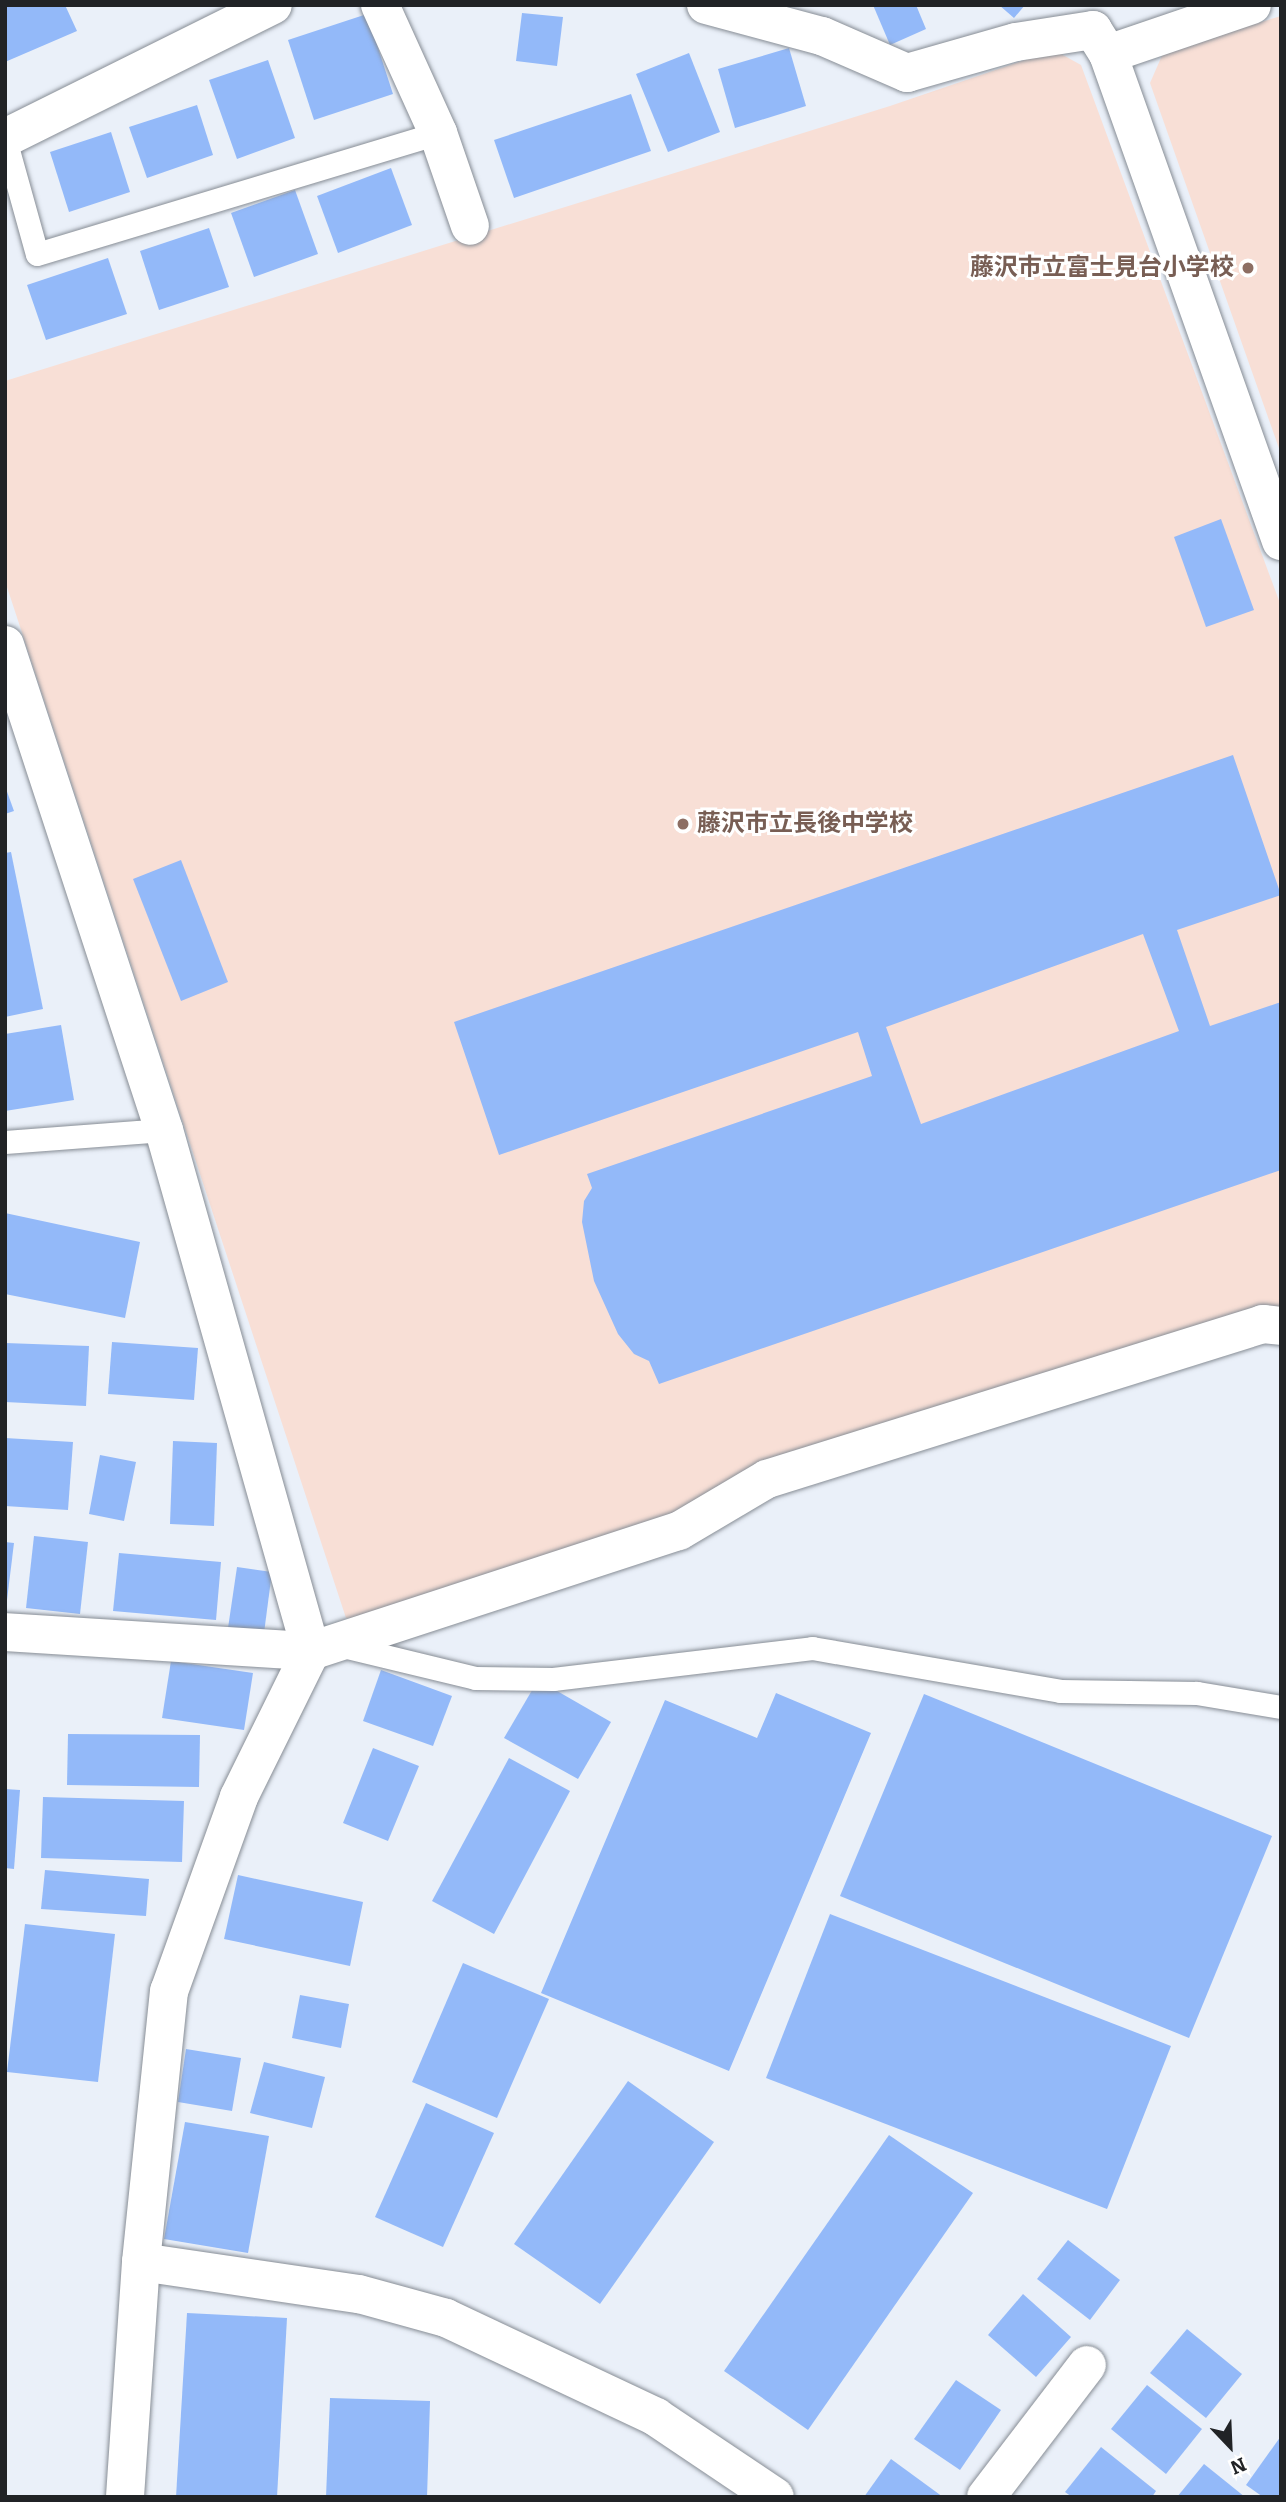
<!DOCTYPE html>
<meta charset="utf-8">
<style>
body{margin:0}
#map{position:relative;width:1286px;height:2502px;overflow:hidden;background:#eaf0f9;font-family:Bitter,"Noto Sans JP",serif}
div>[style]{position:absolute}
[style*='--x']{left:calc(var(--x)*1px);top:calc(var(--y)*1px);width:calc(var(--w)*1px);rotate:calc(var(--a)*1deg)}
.education>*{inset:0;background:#f8dfd6}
.building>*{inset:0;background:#93b9f9}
.roads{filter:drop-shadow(0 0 2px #878d95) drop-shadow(0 0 2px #878d95)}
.lane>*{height:23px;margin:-11.5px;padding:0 11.5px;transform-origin:11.5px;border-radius:11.5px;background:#fff}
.street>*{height:38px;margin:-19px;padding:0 19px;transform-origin:19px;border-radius:19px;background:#fff}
.dots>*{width:19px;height:19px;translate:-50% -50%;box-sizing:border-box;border:4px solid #fff;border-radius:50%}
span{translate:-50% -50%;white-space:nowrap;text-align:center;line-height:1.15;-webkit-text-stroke:6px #fff;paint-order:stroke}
.education-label{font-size:24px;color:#785e54;font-weight:700}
.right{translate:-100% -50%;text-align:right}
.left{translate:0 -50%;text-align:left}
.frame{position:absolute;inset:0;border:7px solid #212326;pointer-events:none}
.north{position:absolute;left:1195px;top:2411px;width:70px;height:70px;-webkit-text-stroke:5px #fff;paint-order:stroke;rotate:157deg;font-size:19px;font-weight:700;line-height:28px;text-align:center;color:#212326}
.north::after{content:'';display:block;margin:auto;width:24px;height:32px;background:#212326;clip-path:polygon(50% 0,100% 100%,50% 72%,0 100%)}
</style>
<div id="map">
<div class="education">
<i style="clip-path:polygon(1281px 16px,1281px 454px,1150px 83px,1164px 51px)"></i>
<i style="clip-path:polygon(1054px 50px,1081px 65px,1281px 606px,1281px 1309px,370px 1621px,346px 1618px,5px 581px,5px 381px,890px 106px)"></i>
</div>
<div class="building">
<i style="clip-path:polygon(5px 5px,65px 5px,77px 31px,5px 62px)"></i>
<i style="clip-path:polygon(873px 5px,916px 5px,926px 29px,890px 45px)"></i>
<i style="clip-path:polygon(999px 5px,1025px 5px,1014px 18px)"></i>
<i style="clip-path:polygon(522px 13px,563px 17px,557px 66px,516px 61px)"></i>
<i style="clip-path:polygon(367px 14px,393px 94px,314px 120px,288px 40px)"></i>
<i style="clip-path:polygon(789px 48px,806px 106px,735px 128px,718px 69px)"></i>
<i style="clip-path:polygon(689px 53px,720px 132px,668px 152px,636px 74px)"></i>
<i style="clip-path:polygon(268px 60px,295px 138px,237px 159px,209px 80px)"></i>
<i style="clip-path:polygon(631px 94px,651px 151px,514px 198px,494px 140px)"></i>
<i style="clip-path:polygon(197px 105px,213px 155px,147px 178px,129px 127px)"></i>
<i style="clip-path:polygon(111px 132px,130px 192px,69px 212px,50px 152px)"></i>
<i style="clip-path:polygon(391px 168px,412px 225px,338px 253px,317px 196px)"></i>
<i style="clip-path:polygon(295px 190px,318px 254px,254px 277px,231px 213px)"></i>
<i style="clip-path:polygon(209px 228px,229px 287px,159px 310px,140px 251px)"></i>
<i style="clip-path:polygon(108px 258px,127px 314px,46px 340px,27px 285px)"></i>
<i style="clip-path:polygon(1221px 519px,1254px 610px,1206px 627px,1174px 537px)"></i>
<i style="clip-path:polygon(evenodd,1233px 755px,1281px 895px,1177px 930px,1210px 1026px,1281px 1002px,1281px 1170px,659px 1384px,649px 1361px,634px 1354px,618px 1334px,594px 1281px,582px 1222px,584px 1201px,592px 1188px,587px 1174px,872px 1076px,858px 1032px,499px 1155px,454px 1022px,1233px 755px,1143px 934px,1179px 1031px,921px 1124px,886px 1027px,1143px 934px)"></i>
<i style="clip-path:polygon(5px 786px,14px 811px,5px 814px)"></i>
<i style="clip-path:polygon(11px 852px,43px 1009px,5px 1017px,5px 853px)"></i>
<i style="clip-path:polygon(181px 860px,228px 982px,181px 1001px,133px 879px)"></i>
<i style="clip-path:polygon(61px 1025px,74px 1100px,5px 1111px,5px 1034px)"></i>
<i style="clip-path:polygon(5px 1213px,140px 1242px,125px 1318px,5px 1294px)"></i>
<i style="clip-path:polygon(112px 1342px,198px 1348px,194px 1400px,108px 1394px)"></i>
<i style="clip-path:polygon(5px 1343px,89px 1346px,86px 1406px,5px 1402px)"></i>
<i style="clip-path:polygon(5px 1438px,73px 1442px,68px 1510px,5px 1506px)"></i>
<i style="clip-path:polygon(173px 1441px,217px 1443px,214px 1526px,170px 1524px)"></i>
<i style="clip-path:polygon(100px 1455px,136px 1462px,124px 1521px,89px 1514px)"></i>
<i style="clip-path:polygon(34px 1536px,88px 1542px,80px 1614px,26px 1608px)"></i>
<i style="clip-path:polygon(5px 1542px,14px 1543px,7px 1600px,5px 1600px)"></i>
<i style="clip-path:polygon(119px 1553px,221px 1562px,216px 1620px,113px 1611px)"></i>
<i style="clip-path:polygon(237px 1567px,272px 1572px,264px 1633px,228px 1628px)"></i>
<i style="clip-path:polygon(171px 1661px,253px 1673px,244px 1730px,162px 1718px)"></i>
<i style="clip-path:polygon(381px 1670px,452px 1696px,433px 1746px,363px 1721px)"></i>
<i style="clip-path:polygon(538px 1680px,611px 1722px,578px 1779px,504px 1738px)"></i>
<i style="clip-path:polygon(776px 1693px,871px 1733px,729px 2071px,541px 1993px,665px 1700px,757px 1738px)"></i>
<i style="clip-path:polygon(924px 1694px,1272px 1836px,1189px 2038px,840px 1896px)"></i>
<i style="clip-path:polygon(68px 1734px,200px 1735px,199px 1787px,67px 1785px)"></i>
<i style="clip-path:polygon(373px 1748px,419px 1766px,388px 1841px,343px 1823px)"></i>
<i style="clip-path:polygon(509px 1758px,570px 1791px,494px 1934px,432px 1901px)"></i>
<i style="clip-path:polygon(5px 1789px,20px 1790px,14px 1869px,5px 1868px)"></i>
<i style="clip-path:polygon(43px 1797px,184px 1801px,182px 1862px,41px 1858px)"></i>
<i style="clip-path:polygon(45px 1870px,149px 1879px,146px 1916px,41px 1909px)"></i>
<i style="clip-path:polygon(238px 1875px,363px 1902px,350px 1966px,224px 1939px)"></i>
<i style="clip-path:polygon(830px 1914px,1171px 2046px,1107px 2209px,766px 2078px)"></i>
<i style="clip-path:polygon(25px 1924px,115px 1934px,98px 2082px,7px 2072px)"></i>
<i style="clip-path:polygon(463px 1963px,549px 1999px,497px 2118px,412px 2082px)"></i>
<i style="clip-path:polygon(300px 1995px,349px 2004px,341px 2048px,292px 2038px)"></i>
<i style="clip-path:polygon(186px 2049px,241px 2058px,232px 2111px,178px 2102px)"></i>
<i style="clip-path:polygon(264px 2062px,325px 2077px,312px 2128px,250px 2113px)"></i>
<i style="clip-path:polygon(628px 2081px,714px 2142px,600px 2304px,514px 2244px)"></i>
<i style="clip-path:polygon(426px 2103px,494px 2133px,443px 2247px,375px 2217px)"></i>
<i style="clip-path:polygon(185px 2122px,269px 2136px,248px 2253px,164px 2239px)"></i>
<i style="clip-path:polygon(889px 2135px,973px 2193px,808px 2430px,724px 2371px)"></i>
<i style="clip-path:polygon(1068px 2240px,1120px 2280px,1090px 2320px,1037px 2279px)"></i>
<i style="clip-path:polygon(1023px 2294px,1071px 2337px,1036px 2377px,988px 2335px)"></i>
<i style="clip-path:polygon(187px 2313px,287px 2318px,277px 2497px,176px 2497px)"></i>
<i style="clip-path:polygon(1187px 2329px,1242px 2374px,1206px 2418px,1150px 2373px)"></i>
<i style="clip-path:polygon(956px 2380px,1001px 2410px,960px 2470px,914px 2439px)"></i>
<i style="clip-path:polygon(1147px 2385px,1202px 2429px,1166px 2474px,1111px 2429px)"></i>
<i style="clip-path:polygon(330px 2398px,430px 2401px,427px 2497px,326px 2497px)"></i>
<i style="clip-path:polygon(1281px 2436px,1281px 2497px,1263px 2497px,1246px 2485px)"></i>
<i style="clip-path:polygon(1101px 2447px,1156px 2491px,1152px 2497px,1072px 2497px,1065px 2492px)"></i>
<i style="clip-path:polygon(891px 2459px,943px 2497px,864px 2497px)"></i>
<i style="clip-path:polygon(1204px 2464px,1245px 2497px,1177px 2497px)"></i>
</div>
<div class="roads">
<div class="lane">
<i style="--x:5;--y:139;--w:119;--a:74.5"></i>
<i style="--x:37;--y:254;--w:419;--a:-16.8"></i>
<i style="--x:5;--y:1142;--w:159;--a:-4.3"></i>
<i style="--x:339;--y:1645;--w:140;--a:13.6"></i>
<i style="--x:475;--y:1678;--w:78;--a:0.7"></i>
<i style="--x:553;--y:1679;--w:261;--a:-6.8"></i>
<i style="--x:812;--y:1648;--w:252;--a:9.8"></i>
<i style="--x:1060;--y:1691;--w:137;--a:0.8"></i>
<i style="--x:1197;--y:1693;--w:85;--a:9.5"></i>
</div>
<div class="street">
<i style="--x:380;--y:5;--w:141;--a:65.6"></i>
<i style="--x:438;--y:133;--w:98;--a:71"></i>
<i style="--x:706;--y:5;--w:120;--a:15"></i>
<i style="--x:822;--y:36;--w:93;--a:23.5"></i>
<i style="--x:907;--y:73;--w:113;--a:-15.9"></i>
<i style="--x:1016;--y:42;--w:78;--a:-8.9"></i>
<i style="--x:1093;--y:30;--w:28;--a:58"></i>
<i style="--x:1108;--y:54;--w:517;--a:70.44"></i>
<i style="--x:1108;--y:54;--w:152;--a:-18.8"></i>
<i style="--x:5;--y:138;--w:299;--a:-26.4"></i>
<i style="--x:5;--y:645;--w:510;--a:71.85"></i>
<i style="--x:164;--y:1130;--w:541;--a:74.24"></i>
<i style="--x:311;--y:1651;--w:163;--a:116.3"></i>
<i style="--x:239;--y:1797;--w:206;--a:109.8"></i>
<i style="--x:169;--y:1991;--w:272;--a:95.9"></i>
<i style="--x:141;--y:2262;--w:236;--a:93.9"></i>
<i style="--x:5;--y:1632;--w:307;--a:3.6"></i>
<i style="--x:311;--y:1651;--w:387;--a:-18.1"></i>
<i style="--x:679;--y:1531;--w:102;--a:-30.6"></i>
<i style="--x:767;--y:1479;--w:520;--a:-17.35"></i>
<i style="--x:1263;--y:1324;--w:18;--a:6"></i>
<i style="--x:141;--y:2262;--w:220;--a:8.4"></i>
<i style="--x:359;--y:2294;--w:90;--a:15.4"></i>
<i style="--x:446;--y:2318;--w:232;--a:25.2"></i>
<i style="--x:656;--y:2417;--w:143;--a:33.9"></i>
<i style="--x:986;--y:2497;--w:166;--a:-52.6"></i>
</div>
</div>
<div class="dots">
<i style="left:1248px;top:268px;background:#8d6e63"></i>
<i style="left:683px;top:824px;background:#8d6e63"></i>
</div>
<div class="education-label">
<span class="right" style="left:1234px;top:268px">藤沢市立富士見台小学校</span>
<span class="left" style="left:697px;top:824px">藤沢市立長後中学校</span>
</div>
<div class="frame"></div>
<div class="north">N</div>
</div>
